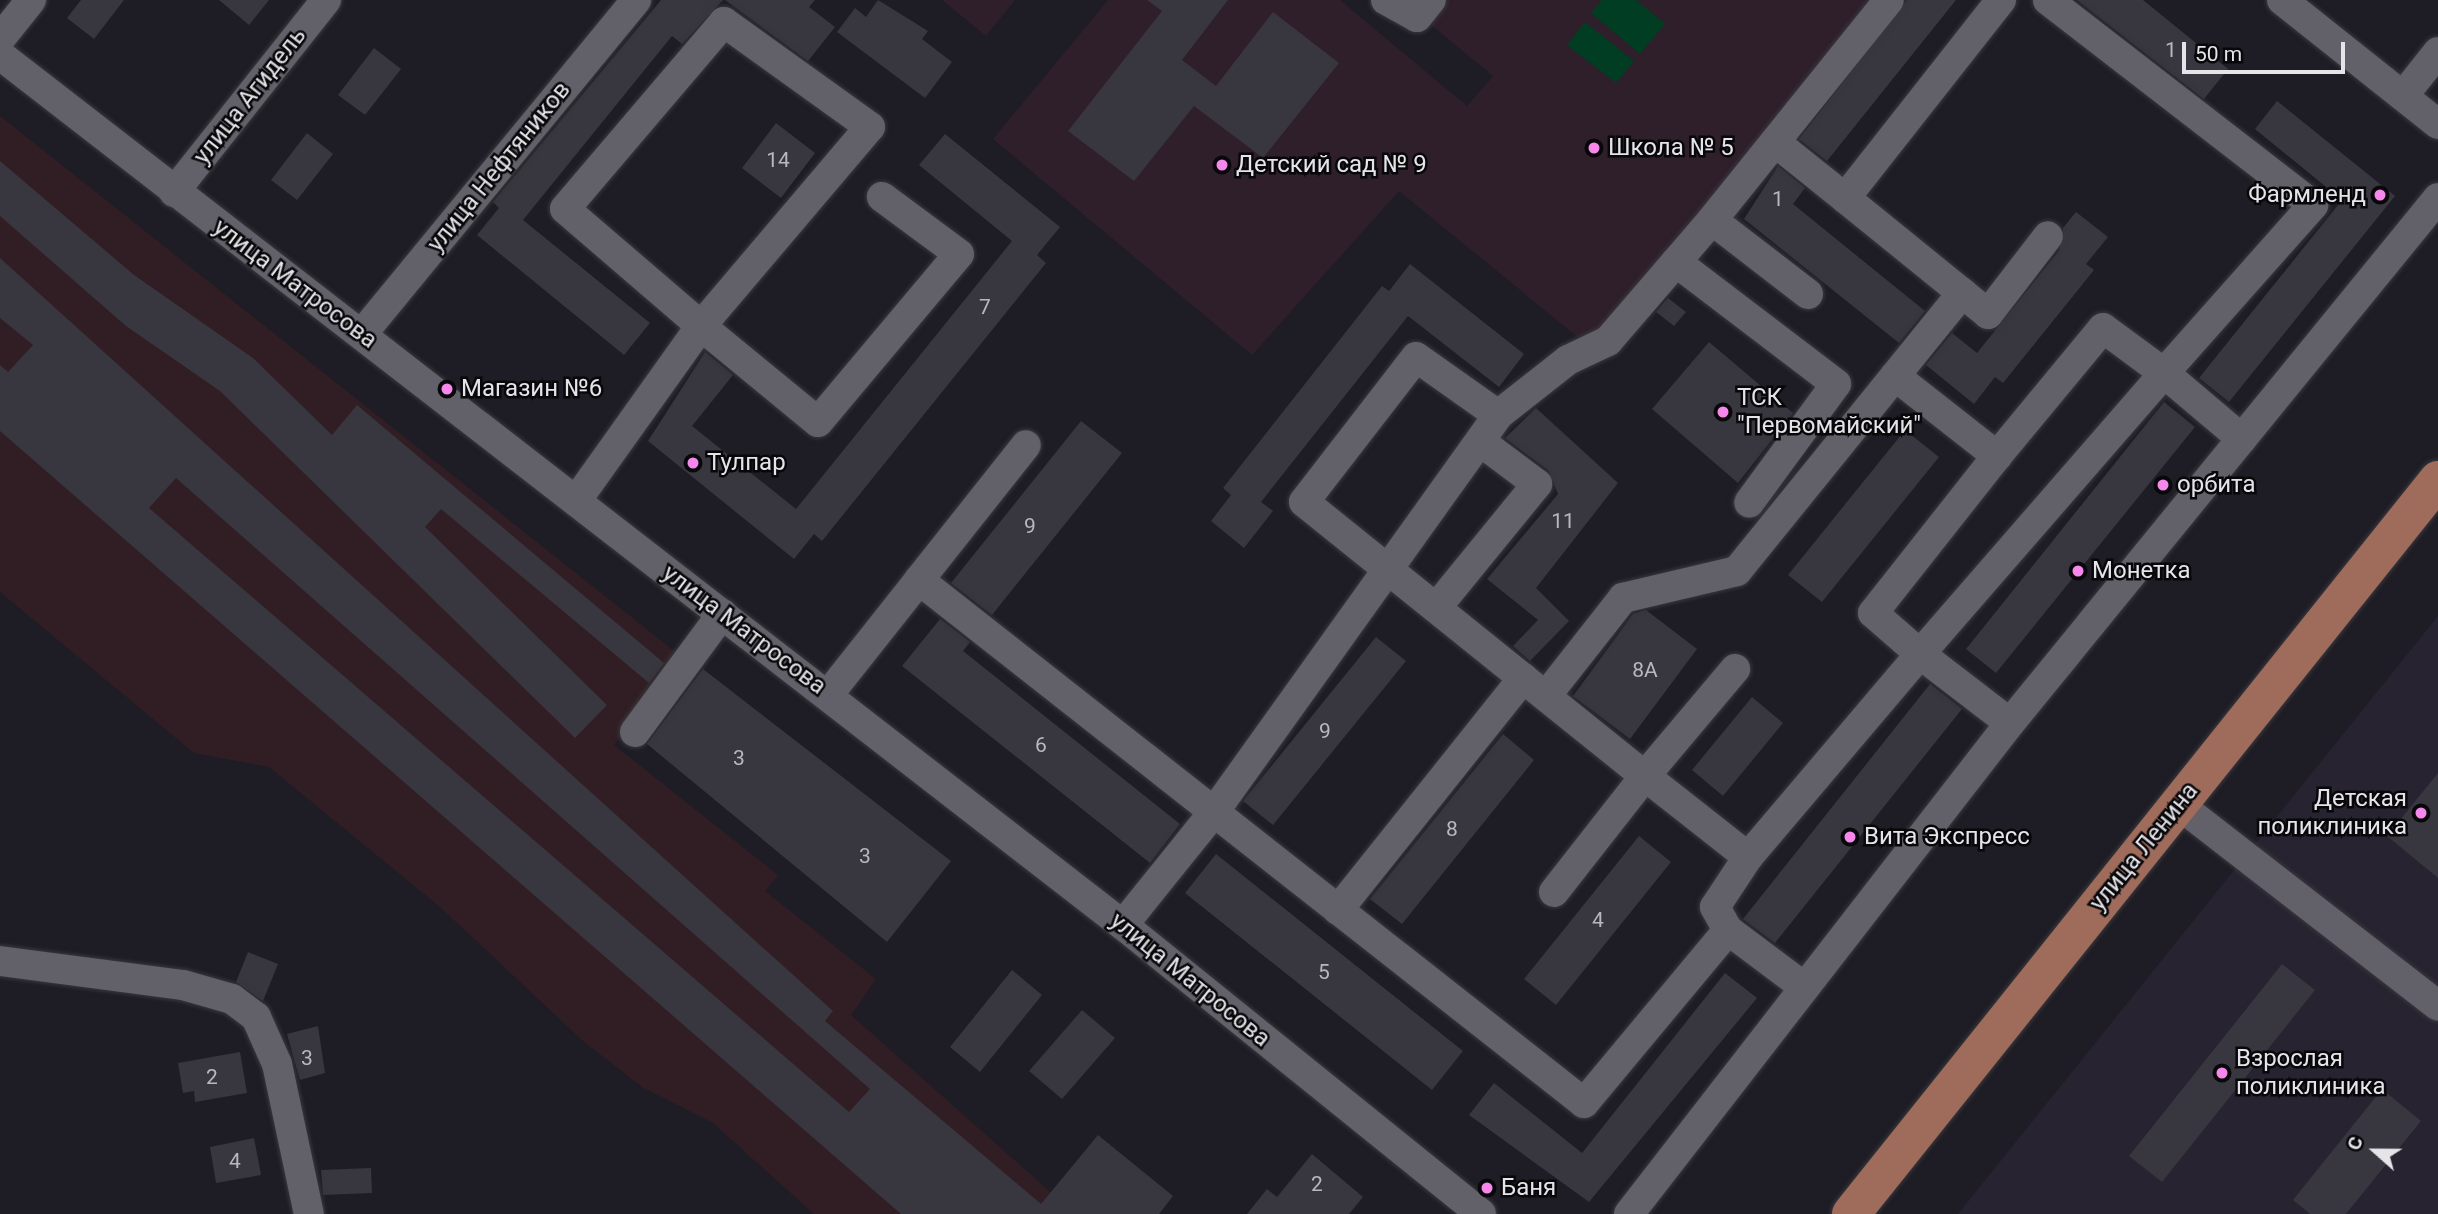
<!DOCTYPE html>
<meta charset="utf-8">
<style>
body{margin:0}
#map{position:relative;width:2438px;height:1214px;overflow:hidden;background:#1e1c24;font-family:Roboto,sans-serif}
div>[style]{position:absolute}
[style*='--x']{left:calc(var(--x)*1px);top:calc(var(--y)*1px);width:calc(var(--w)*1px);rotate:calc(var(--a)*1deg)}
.built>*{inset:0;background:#272330}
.industrial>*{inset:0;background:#311e24}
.education>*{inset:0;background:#2e1f2b}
.green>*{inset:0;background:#003d23}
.building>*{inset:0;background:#38363e}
.roads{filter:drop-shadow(0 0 2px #39383d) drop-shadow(0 0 2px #39383d)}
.minor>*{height:30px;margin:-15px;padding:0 15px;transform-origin:15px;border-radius:15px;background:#626069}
.major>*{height:38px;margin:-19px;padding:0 19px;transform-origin:19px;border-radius:19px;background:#9f6c5c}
.dots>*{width:19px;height:19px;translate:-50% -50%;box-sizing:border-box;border:4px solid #08070a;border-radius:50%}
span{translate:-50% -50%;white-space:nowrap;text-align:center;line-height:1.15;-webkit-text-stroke:5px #08070a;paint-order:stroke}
.number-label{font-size:21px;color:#bab8be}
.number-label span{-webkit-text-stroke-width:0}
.street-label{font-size:24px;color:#e5e4e9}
.poi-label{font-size:24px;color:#e5e4e9}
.left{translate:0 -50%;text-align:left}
.right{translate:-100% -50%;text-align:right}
.north{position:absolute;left:2340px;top:1116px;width:70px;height:70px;-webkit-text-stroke:5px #08070a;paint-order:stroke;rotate:291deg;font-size:19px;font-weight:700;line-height:28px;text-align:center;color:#e5e4e9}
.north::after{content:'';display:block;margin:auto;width:24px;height:32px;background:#e5e4e9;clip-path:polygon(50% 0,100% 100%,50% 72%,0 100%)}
.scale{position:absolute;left:2182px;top:42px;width:163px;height:32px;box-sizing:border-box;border:4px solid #e5e4e9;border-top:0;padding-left:9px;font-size:21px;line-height:24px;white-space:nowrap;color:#e5e4e9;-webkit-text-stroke:5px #08070a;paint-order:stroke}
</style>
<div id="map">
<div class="built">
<i style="clip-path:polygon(2438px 616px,2438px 1214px,1958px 1214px)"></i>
</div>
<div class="industrial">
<i style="clip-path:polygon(0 116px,683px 658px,614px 745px,778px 875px,765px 891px,876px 979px,851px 1015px,1075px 1214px,814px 1214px,713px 1123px,642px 1087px,583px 1041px,440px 907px,269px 767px,194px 753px,0 592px)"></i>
</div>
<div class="education">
<i style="clip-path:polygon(942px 0,1015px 0,986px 36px)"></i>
<i style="clip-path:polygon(1108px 0,1340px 0,1467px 106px,1493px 76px,1429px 23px,1448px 0,1876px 0,1591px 348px,1399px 191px,1252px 355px,993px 139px)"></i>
</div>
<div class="green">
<i style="clip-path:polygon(1602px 0,1636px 0,1665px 24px,1640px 54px,1591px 13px)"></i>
<i style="clip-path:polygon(1585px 22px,1634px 61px,1616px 83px,1567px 45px)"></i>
</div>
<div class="building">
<i style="clip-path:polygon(81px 0,124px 0,94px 39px,67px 18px)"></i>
<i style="clip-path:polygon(219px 0,269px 0,249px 25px)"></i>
<i style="clip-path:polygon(661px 0,723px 0,682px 44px,672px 36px,523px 220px,650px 323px,624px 355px,477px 235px,499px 208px,493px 202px)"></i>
<i style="clip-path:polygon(725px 0,815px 0,809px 7px,835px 27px,808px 61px)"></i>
<i style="clip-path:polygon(878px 0,928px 31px,922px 39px,952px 62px,925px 98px,837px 32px,855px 8px,866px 17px)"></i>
<i style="clip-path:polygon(1147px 0,1228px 0,1182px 60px,1216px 86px,1273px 12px,1339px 63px,1263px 158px,1194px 106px,1134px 181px,1068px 131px,1162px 11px)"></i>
<i style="clip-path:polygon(1907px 0,1956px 0,1827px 161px,1799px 139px)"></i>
<i style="clip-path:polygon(2077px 0,2143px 0,2228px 69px,2204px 99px)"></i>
<i style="clip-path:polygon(374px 48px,401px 69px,365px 115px,338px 95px)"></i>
<i style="clip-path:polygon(2277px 101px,2395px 196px,2229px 402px,2199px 378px,2342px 200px,2255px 129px)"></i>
<i style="clip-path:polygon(776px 123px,815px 153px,781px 198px,742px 168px)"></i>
<i style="clip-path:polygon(307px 133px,333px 154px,297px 200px,271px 180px)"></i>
<i style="clip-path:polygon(945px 134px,1060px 227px,1037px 255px,1046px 263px,822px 541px,814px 534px,794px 559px,648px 441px,705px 352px,733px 375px,692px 426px,796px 509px,1012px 241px,919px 165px)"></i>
<i style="clip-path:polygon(0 161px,134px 275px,253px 358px,332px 435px,357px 405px,664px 663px,649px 683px,441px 509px,425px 527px,607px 705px,575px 738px,220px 391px,126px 326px,0 216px)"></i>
<i style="clip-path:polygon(1778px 166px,1805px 188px,1793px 204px,1925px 311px,1899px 343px,1744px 219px)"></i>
<i style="clip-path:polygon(2076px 212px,2108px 237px,2086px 264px,2094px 270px,2003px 383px,1995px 377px,1974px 404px,1926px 365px,1952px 333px,1977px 353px,2059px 251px,2063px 228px)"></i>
<i style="clip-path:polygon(evenodd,0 258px,833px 1011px,825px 1021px,1041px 1204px,1098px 1135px,1173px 1196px,1159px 1214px,901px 1214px,0 431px,0 365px,8px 372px,33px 345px,0 318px,0 258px,176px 478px,870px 1089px,849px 1112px,149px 508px,176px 478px)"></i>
<i style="clip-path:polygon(1410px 264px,1524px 354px,1499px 387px,1408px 316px,1261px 502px,1273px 511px,1244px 548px,1211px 521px,1231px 495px,1223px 488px,1382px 286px,1389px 291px)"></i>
<i style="clip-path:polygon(1668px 298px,1686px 312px,1674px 326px,1656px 312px)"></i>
<i style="clip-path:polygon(1709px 342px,1793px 413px,1738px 483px,1652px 409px)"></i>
<i style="clip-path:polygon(2164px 402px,2195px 427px,1996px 673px,1966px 649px)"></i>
<i style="clip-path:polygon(1536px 408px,1618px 483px,1536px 588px,1569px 621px,1530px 661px,1513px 646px,1538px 620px,1487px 579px,1558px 494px,1548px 470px,1505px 438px)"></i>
<i style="clip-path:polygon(1081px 421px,1122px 453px,992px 615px,951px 583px)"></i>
<i style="clip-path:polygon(1905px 430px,1939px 457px,1822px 602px,1788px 575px)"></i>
<i style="clip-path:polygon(1646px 610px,1697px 649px,1630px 739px,1573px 696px,1633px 614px)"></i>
<i style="clip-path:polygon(940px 619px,970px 642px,963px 651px,1180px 824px,1150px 863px,902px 666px)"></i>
<i style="clip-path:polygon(1376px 637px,1406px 661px,1273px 825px,1243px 801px)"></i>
<i style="clip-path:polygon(703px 669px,951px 861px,887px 942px,647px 744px)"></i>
<i style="clip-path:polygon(1930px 684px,1962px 709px,1775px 943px,1743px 919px)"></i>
<i style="clip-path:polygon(1752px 697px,1783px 723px,1723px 796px,1692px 770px)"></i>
<i style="clip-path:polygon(1503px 734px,1534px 760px,1402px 924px,1370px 899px)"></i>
<i style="clip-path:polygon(2438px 773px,2438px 878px,2387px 836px)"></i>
<i style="clip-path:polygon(1639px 836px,1671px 862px,1556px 1005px,1524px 979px)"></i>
<i style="clip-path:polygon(1216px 854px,1463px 1051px,1432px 1090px,1185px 893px)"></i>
<i style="clip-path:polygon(248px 952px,278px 964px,263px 1001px,236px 982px)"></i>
<i style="clip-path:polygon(2282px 964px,2315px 990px,2162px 1182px,2129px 1156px)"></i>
<i style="clip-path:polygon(1012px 970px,1042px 995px,980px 1072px,950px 1047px)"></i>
<i style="clip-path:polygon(1725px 973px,1757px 998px,1589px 1202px,1469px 1115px,1494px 1083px,1582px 1153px)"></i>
<i style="clip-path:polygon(1082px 1010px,1115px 1038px,1062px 1099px,1029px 1071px)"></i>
<i style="clip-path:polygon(318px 1026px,325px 1073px,300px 1080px,287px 1034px)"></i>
<i style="clip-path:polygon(240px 1052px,247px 1093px,195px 1102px,194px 1091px,183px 1093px,178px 1063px)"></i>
<i style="clip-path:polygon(2382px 1089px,2421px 1121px,2346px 1214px,2310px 1214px,2293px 1200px)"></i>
<i style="clip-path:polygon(254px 1138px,261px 1175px,216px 1183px,210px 1147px)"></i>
<i style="clip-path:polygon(1312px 1154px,1363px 1197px,1349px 1214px,1247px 1214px,1267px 1189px,1277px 1197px)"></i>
<i style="clip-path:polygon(371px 1168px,372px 1193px,323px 1195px,321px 1170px)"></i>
</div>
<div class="roads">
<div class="minor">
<i style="--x:1386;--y:0;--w:35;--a:29"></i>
<i style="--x:1417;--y:17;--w:22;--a:-51"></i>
<i style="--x:2001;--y:0;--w:252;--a:128.2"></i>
<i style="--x:1845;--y:198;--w:184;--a:39"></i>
<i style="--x:1988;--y:314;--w:98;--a:-52.4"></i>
<i style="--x:2282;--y:0;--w:199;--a:38.5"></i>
<i style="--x:0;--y:39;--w:50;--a:-51.5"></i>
<i style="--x:0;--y:55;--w:1421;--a:37.77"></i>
<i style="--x:1123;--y:925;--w:460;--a:38.9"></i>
<i style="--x:2403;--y:96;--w:56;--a:-51.5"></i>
<i style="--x:1775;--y:142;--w:90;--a:38.7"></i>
<i style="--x:174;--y:192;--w:245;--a:-51.6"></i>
<i style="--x:1676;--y:262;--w:55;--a:-49.4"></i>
<i style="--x:1808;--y:294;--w:121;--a:-142.4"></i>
<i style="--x:1712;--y:220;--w:282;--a:-51.2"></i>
<i style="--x:362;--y:334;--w:432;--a:-50.6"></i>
<i style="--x:1895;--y:376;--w:130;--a:38.1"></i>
<i style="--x:1997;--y:456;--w:200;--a:128.3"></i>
<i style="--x:1873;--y:613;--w:62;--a:41.1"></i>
<i style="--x:1920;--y:654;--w:372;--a:-49"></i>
<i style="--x:2164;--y:373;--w:102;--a:40.2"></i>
<i style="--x:1498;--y:415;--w:100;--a:-144.7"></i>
<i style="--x:1416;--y:357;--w:183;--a:127.7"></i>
<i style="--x:1304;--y:502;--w:437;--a:38.8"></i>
<i style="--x:1645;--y:776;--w:140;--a:-49.9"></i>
<i style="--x:1997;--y:456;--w:166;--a:-50.4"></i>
<i style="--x:2103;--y:328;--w:76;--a:36.4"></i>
<i style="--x:2164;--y:373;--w:225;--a:-48.4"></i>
<i style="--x:2313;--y:205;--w:335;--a:-142.3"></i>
<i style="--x:576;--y:501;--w:215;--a:-54.5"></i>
<i style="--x:701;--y:326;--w:261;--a:-49.7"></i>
<i style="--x:870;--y:127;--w:180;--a:-144.3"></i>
<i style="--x:724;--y:22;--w:245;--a:130.4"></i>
<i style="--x:565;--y:209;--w:179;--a:40.7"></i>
<i style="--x:701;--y:326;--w:151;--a:39.4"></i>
<i style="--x:818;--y:422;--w:219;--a:-50"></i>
<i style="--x:959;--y:254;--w:96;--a:-143.5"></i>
<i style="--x:919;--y:580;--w:172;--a:-51.6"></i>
<i style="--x:1436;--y:608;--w:160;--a:-50.8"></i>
<i style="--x:1537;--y:484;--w:70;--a:-143.1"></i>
<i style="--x:828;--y:695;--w:147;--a:-51.6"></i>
<i style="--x:919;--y:580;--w:846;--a:38.18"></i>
<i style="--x:1584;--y:1103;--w:225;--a:-50.2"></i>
<i style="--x:1546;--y:696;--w:125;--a:-51.8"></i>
<i style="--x:1623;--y:598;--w:117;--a:-13.3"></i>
<i style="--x:1737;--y:571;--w:358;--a:-51"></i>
<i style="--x:635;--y:732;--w:147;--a:-53.6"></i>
<i style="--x:2178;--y:804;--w:329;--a:37.8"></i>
<i style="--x:1748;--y:857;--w:266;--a:-49.7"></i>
<i style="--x:1920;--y:654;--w:113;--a:37.5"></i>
<i style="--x:1554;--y:892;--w:147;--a:-51.9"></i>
<i style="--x:1645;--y:776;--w:131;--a:38.2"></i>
<i style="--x:1748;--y:857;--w:60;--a:123.4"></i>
<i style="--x:1715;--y:907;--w:26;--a:61"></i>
<i style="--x:1728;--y:930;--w:95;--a:36.9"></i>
<i style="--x:1338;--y:910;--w:297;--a:-51.4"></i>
<i style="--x:1123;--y:925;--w:145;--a:-51.2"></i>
<i style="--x:1214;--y:812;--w:488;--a:-54.4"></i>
<i style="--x:1498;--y:415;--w:89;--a:-38.2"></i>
<i style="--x:1568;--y:360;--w:44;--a:-25.4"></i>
<i style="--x:1608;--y:341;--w:104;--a:-49.3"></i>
<i style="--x:1676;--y:262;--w:201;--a:37.3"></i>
<i style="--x:1836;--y:384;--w:147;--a:126.2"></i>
<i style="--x:0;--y:961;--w:185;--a:7.5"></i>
<i style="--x:183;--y:985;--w:51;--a:15.9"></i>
<i style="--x:232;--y:999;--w:30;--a:37"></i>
<i style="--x:256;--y:1017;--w:51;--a:65.9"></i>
<i style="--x:277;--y:1064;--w:153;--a:78"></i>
<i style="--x:1629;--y:1214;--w:621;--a:-52.19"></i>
<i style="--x:2010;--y:723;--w:677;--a:-50.81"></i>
</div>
<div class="major">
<i style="--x:1851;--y:1214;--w:940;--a:-51.35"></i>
</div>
</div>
<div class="dots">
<i style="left:1594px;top:148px;background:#f788eb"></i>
<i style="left:1222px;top:165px;background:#f788eb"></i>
<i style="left:2380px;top:195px;background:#f788eb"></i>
<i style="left:447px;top:389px;background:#f788eb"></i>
<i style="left:1723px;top:412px;background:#f788eb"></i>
<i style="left:693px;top:463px;background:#f788eb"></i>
<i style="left:2163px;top:485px;background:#f788eb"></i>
<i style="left:2078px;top:571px;background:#f788eb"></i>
<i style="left:2421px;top:813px;background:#f788eb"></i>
<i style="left:1850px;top:837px;background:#f788eb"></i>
<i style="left:2222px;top:1073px;background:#f788eb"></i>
<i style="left:1487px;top:1188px;background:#f788eb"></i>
</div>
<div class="number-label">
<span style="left:2171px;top:50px">1</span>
<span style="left:778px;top:160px">14</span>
<span style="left:1778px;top:199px">1</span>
<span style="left:985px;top:307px">7</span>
<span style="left:1563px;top:521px">11</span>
<span style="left:1030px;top:526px">9</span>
<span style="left:1645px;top:670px">8А</span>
<span style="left:1325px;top:731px">9</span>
<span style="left:1041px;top:745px">6</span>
<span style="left:739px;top:758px">3</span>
<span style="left:1452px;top:829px">8</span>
<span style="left:865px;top:856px">3</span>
<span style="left:1598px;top:920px">4</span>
<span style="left:1324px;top:972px">5</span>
<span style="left:307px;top:1058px">3</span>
<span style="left:212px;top:1077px">2</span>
<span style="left:235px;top:1161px">4</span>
<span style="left:1317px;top:1184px">2</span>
</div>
<div class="street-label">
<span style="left:250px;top:96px;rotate:-52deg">улица Агидель</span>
<span style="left:499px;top:167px;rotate:-51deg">улица Нефтяников</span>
<span style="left:295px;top:284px;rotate:37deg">улица Матросова</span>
<span style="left:744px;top:630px;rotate:37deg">улица Матросова</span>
<span style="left:2144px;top:847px;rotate:-51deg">улица Ленина</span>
<span style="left:1190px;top:980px;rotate:39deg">улица Матросова</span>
</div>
<div class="poi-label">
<span class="left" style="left:1608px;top:148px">Школа № 5</span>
<span class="left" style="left:1236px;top:165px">Детский сад № 9</span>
<span class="right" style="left:2366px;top:195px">Фармленд</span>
<span class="left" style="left:461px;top:389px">Магазин №6</span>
<span class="left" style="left:1737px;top:412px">ТСК<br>"Первомайский"</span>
<span class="left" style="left:707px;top:463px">Тулпар</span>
<span class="left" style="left:2177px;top:485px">орбита</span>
<span class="left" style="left:2092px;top:571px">Монетка</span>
<span class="right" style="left:2407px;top:813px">Детская<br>поликлиника</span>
<span class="left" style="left:1864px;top:837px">Вита Экспресс</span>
<span class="left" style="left:2236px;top:1073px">Взрослая<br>поликлиника</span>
<span class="left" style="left:1501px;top:1188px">Баня</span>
</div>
<div class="north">С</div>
<div class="scale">50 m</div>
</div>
